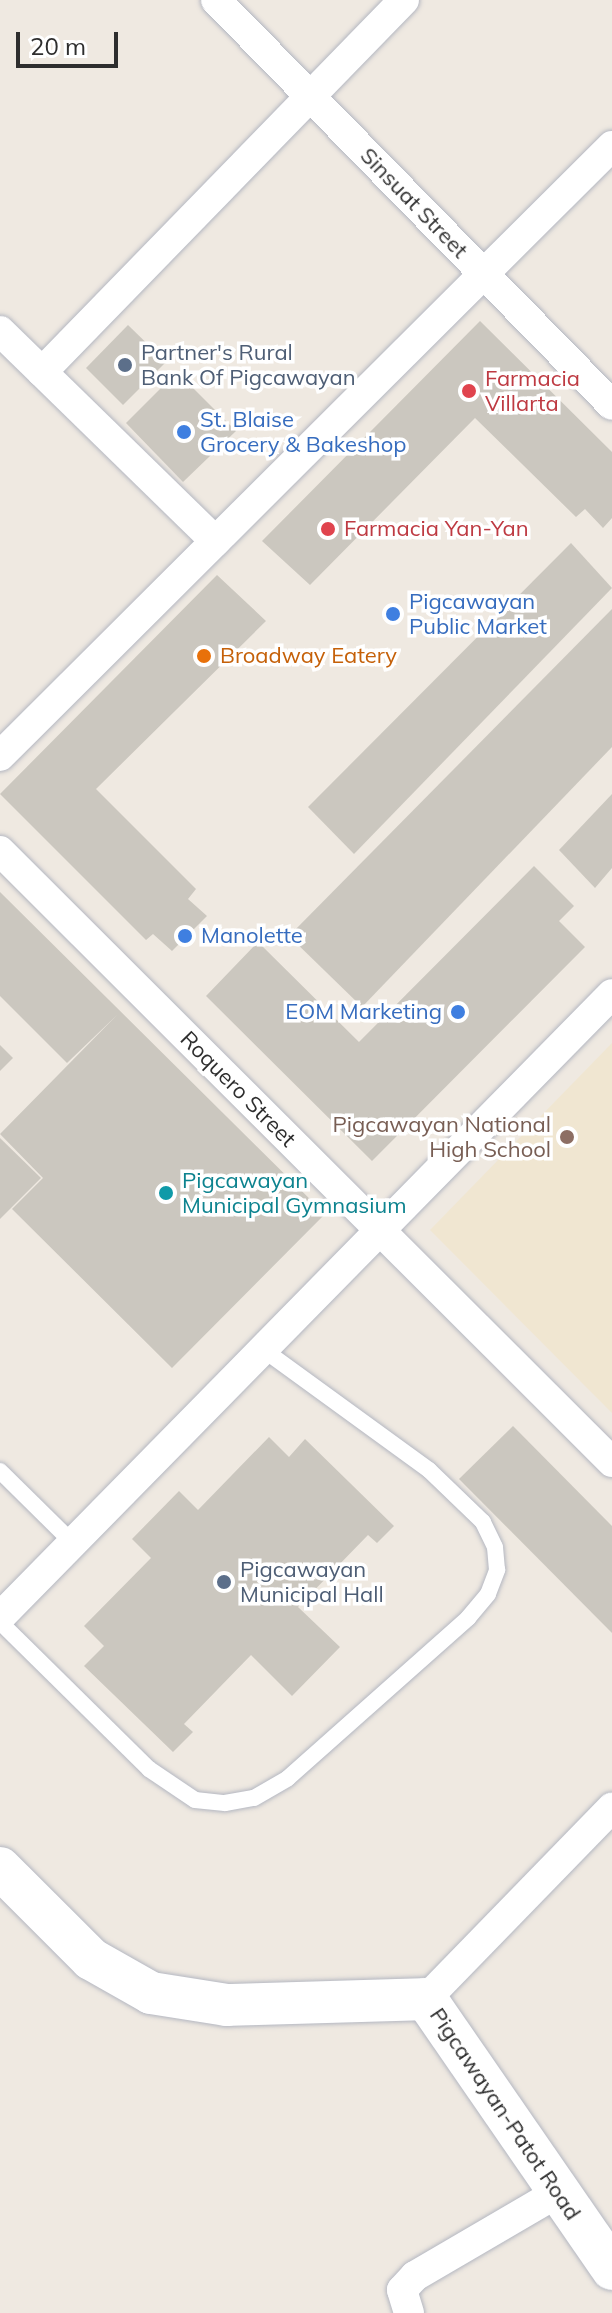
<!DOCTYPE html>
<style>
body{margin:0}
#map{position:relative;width:612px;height:2313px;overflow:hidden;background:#efe9e1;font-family:Mulish,sans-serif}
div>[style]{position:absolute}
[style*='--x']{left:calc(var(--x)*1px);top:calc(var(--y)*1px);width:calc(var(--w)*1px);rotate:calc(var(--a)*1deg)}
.education>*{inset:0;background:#f0e6d1}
.building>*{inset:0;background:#cbc7bf}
.roads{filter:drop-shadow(0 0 2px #b4b7c1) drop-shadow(0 0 2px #b4b7c1)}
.lane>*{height:16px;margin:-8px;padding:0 8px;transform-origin:8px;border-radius:8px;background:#fff}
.street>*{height:30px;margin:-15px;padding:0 15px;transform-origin:15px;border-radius:15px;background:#fff}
.secondary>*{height:42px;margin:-21px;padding:0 21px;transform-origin:21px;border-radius:21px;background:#fff}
.dots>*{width:22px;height:22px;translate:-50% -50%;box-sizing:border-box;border:4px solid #fff;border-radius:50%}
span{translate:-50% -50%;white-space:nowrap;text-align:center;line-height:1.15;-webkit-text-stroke:7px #fff;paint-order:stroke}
.street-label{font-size:22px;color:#2e2e2e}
.service-label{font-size:22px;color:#4e5e75}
.left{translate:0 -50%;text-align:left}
.health-label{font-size:22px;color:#be3a42}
.shop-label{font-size:22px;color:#366cbe}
.right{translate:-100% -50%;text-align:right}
.food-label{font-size:22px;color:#c56008}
.education-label{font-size:22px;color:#785e54}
.culture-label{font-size:22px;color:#0d838f}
.scale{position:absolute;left:16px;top:32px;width:102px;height:36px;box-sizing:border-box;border:4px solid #2e2e2e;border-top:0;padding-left:10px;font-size:24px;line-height:28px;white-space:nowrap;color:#2e2e2e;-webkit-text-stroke:6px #fff;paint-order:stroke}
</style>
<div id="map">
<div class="education">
<i style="clip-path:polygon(612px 1043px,612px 1413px,430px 1230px)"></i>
</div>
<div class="building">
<i style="clip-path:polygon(480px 321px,612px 452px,612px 518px,603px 528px,585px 509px,576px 517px,475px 418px,310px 585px,262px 541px)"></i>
<i style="clip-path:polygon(128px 325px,166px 362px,123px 405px,86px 368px)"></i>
<i style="clip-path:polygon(177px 372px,236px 431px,183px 482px,126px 423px)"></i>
<i style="clip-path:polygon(571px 543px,612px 588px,354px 854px,308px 807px)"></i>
<i style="clip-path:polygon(217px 575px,266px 621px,96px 789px,196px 889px,188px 899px,207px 916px,172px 951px,153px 934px,146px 940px,0 794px)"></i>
<i style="clip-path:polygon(612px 609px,612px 747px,362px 1007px,289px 936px)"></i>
<i style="clip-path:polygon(612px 794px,612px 868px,595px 888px,559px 850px)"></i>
<i style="clip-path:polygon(534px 866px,574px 906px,559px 921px,585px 947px,372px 1161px,206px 996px,258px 942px,359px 1042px)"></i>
<i style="clip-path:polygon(0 892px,325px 1214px,172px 1368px,12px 1209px,43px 1178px,0 1134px,117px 1015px,67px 1063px,0 996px)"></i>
<i style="clip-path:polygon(0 1045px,13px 1058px,0 1071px)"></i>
<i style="clip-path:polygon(0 1138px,41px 1178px,0 1219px)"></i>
<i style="clip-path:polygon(513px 1426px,612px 1526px,612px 1633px,459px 1479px)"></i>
<i style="clip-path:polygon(269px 1437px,289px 1457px,305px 1439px,394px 1526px,377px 1543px,368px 1535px,298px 1607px,340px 1647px,292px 1696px,251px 1655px,184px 1724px,193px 1732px,173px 1752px,84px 1666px,104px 1646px,84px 1626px,151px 1558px,132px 1539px,179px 1491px,198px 1510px)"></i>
</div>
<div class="roads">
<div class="lane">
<i style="--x:0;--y:1471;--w:103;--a:44.6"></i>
<i style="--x:0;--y:1622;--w:209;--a:44.6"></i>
<i style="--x:149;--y:1769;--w:55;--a:34"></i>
<i style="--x:195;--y:1800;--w:30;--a:6"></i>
<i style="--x:225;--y:1803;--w:29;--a:-10"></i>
<i style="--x:254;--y:1798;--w:39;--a:-30"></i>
<i style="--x:288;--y:1778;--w:241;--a:-41.6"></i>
<i style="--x:468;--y:1618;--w:31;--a:-50"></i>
<i style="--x:488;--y:1594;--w:26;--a:-69"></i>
<i style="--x:497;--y:1570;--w:23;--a:-95"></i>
<i style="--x:495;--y:1547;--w:28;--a:-116"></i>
<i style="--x:483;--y:1522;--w:75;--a:-136.1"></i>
<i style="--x:429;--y:1470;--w:204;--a:-144"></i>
</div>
<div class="street">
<i style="--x:216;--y:0;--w:566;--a:45.64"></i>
<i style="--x:0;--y:331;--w:301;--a:44.3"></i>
<i style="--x:42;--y:372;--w:519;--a:-45.78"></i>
<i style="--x:0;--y:756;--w:864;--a:-44.91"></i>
<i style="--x:0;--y:851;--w:865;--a:44.95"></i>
<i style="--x:0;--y:1617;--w:873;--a:-45.51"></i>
<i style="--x:426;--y:1999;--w:267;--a:-45.8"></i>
<i style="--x:409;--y:2313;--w:24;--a:-107"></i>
<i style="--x:402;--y:2290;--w:19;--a:-47"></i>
<i style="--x:415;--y:2276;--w:167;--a:-30.3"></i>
</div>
<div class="secondary">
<i style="--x:0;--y:1868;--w:129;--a:45"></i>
<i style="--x:91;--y:1959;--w:69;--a:29.5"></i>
<i style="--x:151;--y:1993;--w:77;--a:9"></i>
<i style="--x:227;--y:2005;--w:199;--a:-1.7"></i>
<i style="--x:426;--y:1999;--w:328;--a:55.4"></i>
</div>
</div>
<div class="dots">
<i style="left:125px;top:365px;background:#5c6f8a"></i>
<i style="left:469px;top:391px;background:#e0444e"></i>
<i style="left:184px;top:432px;background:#3f7fe0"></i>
<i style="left:328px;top:529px;background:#e0444e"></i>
<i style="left:393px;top:614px;background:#3f7fe0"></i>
<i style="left:204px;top:656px;background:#e8710a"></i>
<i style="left:185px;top:936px;background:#3f7fe0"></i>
<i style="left:458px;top:1012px;background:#3f7fe0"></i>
<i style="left:567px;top:1137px;background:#8d6e63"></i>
<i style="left:166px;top:1193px;background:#0f9aa8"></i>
<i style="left:224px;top:1582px;background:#5c6f8a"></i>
</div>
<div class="street-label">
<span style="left:414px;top:203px;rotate:46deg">Sinsuat Street</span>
<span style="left:238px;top:1089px;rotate:45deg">Roquero Street</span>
<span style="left:505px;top:2114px;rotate:56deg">Pigcawayan-Patot Road</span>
</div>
<div class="service-label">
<span class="left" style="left:141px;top:365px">Partner's Rural<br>Bank Of Pigcawayan</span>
<span class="left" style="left:240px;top:1582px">Pigcawayan<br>Municipal Hall</span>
</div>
<div class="health-label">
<span class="left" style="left:485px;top:391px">Farmacia<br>Villarta</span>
<span class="left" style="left:344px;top:529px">Farmacia Yan-Yan</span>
</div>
<div class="shop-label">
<span class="left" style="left:200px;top:432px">St. Blaise<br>Grocery &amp; Bakeshop</span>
<span class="left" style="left:409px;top:614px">Pigcawayan<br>Public Market</span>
<span class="left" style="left:201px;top:936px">Manolette</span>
<span class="right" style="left:442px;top:1012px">EOM Marketing</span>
</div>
<div class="food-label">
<span class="left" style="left:220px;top:656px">Broadway Eatery</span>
</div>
<div class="education-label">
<span class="right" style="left:551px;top:1137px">Pigcawayan National<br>High School</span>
</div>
<div class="culture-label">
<span class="left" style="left:182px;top:1193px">Pigcawayan<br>Municipal Gymnasium</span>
</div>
<div class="scale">20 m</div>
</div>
